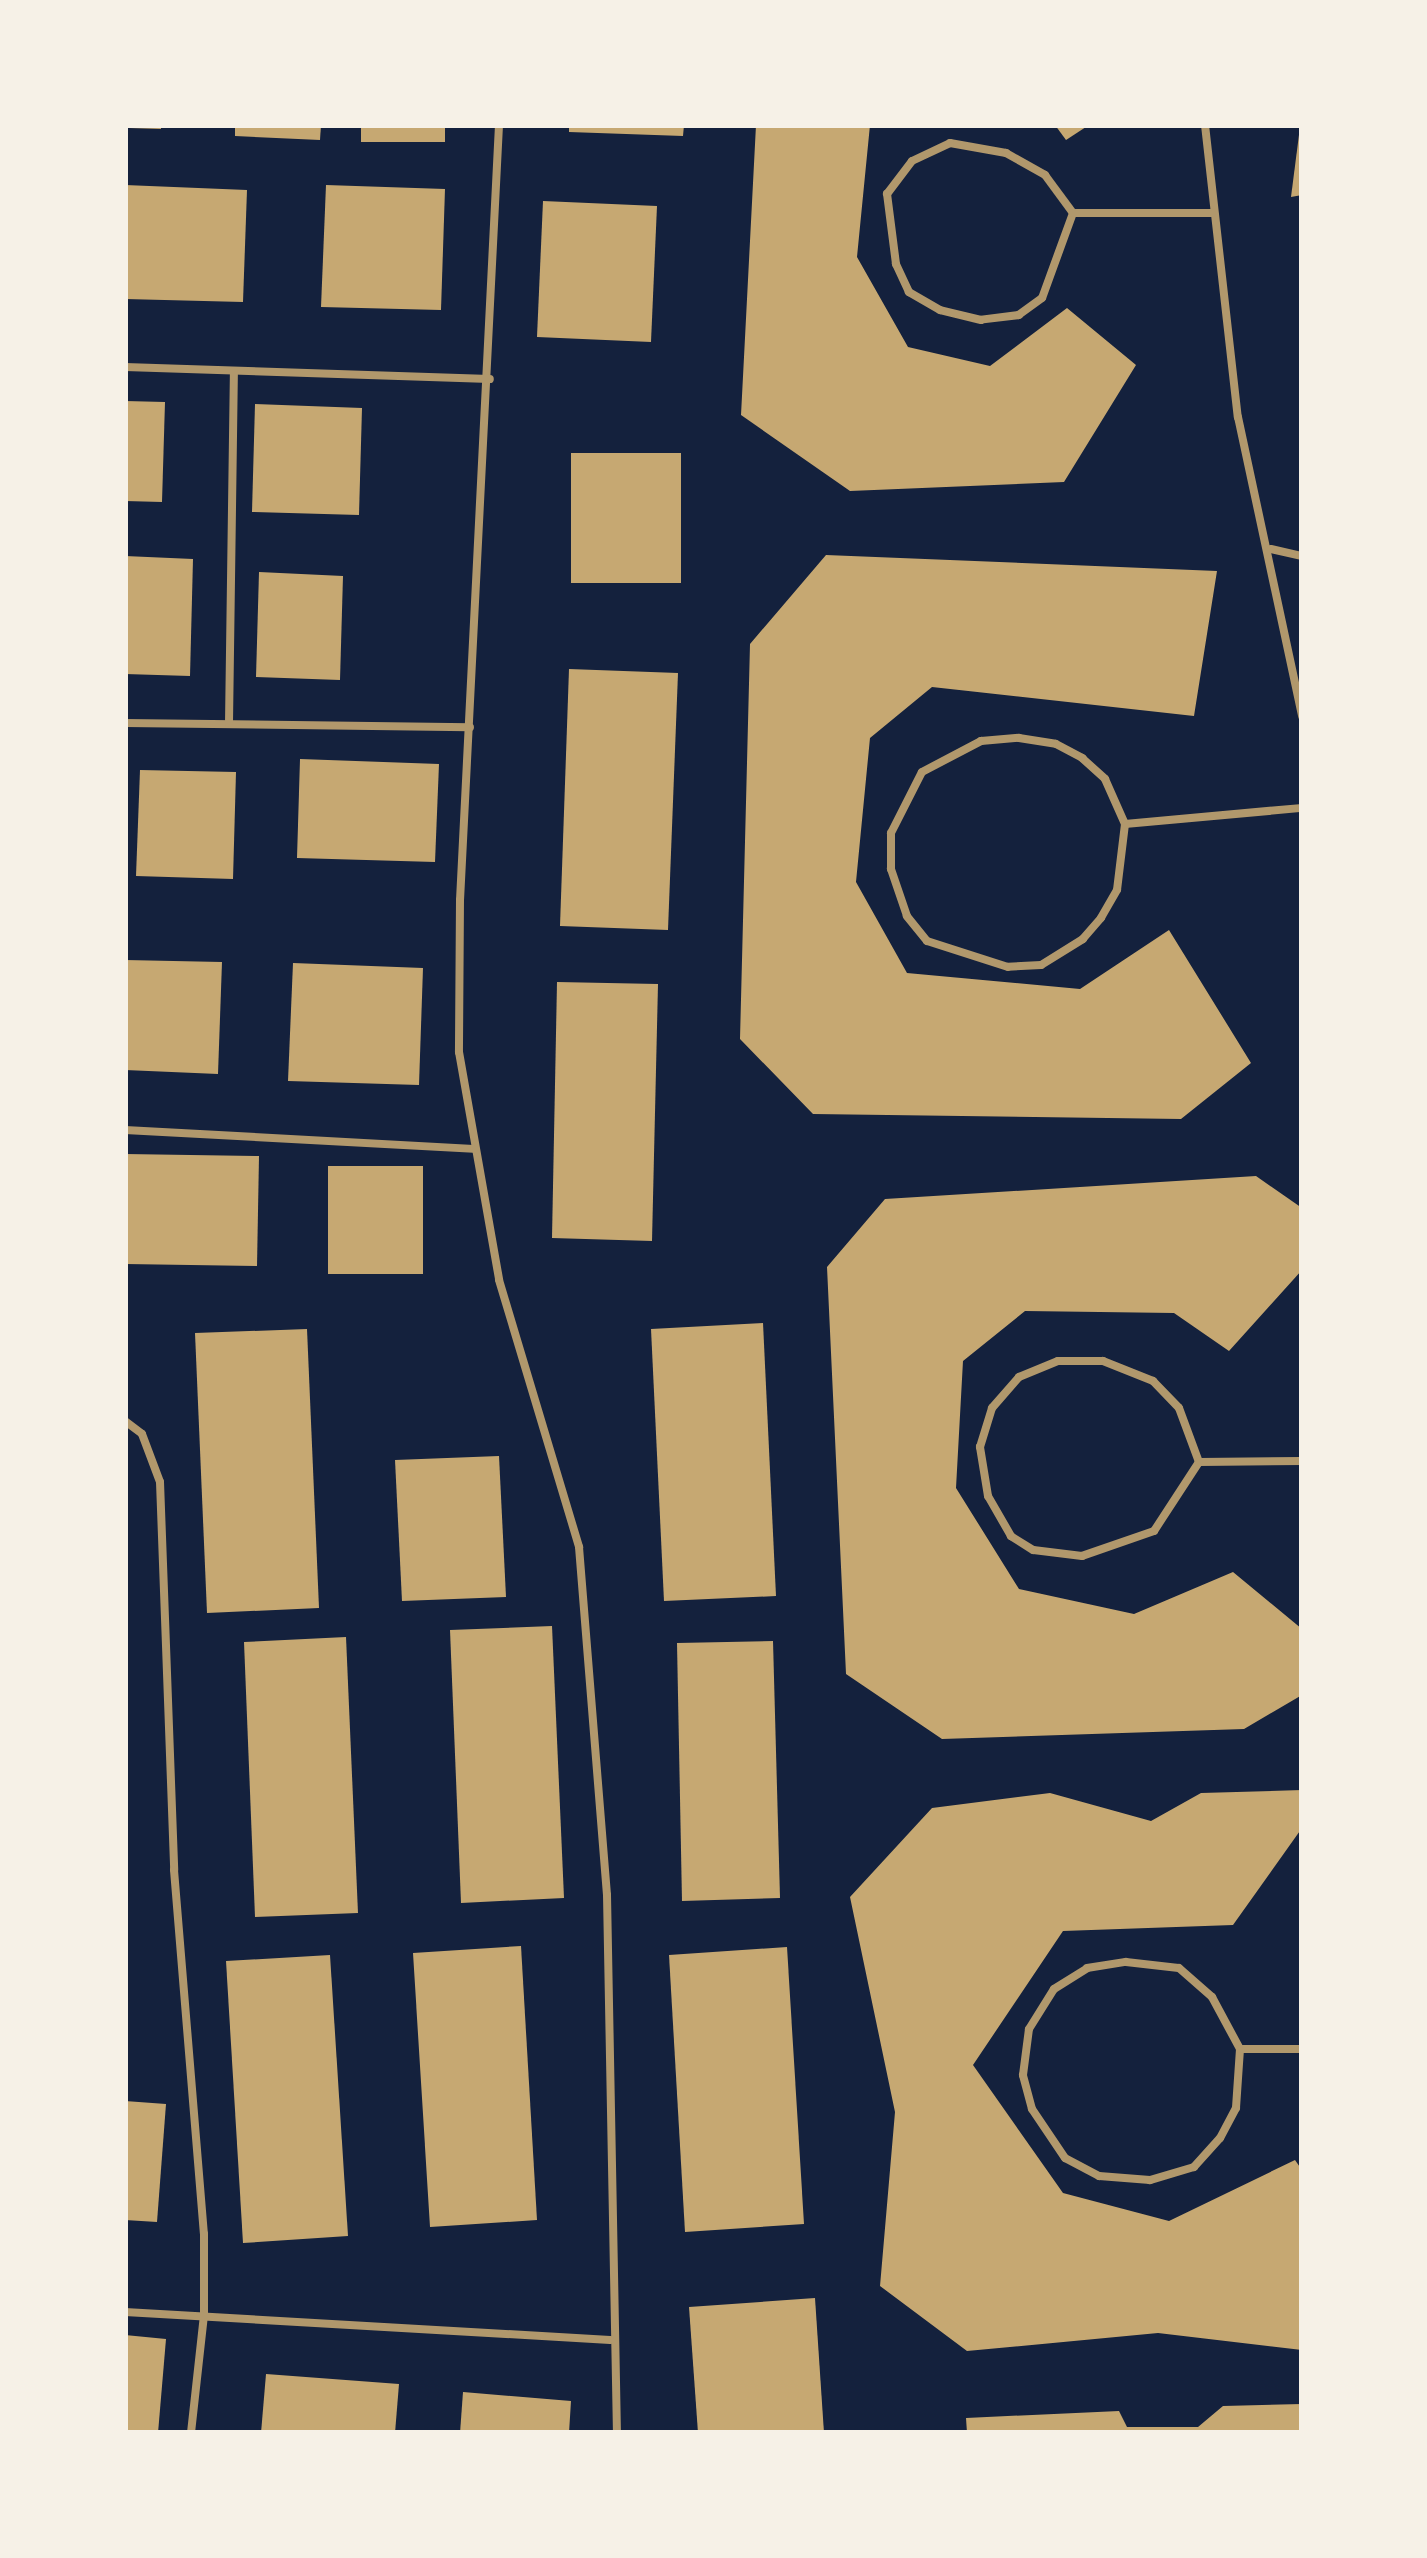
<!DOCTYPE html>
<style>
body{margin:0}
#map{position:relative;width:1427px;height:2558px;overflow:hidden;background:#14213d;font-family:"IBM Plex Serif",serif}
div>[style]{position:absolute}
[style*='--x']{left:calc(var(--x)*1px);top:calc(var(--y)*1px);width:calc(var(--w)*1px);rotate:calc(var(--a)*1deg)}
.building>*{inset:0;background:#c6a872}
.service>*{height:8px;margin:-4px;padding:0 4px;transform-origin:4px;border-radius:4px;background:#b1986c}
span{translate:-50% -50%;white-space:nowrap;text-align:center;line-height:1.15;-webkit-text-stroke:8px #f6f1e7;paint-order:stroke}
.frame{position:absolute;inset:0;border:128px solid #f6f1e7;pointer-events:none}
</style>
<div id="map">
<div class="building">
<i style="clip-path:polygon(129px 125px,161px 125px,161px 129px,129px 128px)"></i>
<i style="clip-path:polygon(235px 125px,321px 125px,320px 140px,235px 136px)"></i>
<i style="clip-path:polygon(361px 125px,445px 125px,445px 142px,361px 142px)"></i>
<i style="clip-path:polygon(569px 125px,684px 125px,683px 136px,569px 132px)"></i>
<i style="clip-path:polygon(756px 125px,870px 125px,857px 257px,908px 347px,990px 366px,1067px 308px,1136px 365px,1064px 482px,850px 491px,741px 415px)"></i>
<i style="clip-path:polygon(1055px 125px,1089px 125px,1066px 140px)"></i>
<i style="clip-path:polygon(1300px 127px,1302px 195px,1291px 197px)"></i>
<i style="clip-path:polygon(125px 185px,247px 190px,243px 302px,125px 299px)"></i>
<i style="clip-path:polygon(326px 185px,445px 189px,441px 310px,321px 307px)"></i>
<i style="clip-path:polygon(543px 201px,657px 206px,651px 342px,537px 337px)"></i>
<i style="clip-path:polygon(125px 401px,165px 402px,162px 502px,125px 501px)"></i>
<i style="clip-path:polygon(255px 404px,362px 408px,359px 515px,252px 512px)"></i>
<i style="clip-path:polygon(571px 453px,681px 453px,681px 583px,571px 583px)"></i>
<i style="clip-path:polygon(826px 555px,1217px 571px,1194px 716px,932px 687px,870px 738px,856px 882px,907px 973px,1080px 989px,1169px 930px,1251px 1063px,1181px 1119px,813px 1114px,740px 1039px,750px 644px)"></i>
<i style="clip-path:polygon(125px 556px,193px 559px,190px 676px,125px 674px)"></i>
<i style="clip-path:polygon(259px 572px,343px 576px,340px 680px,256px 677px)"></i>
<i style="clip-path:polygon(569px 669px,678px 673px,668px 930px,560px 926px)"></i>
<i style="clip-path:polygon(300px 759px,439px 764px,435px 862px,297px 858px)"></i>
<i style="clip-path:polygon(140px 770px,236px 772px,233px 879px,136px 876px)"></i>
<i style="clip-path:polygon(125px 960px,222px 962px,218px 1074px,125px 1070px)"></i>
<i style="clip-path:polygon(293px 963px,423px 968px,419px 1085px,288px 1081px)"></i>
<i style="clip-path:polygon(557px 982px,658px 984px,652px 1241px,552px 1238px)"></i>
<i style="clip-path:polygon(125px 1154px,259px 1156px,257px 1266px,125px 1264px)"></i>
<i style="clip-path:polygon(328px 1166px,423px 1166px,423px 1274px,328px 1274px)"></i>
<i style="clip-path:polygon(1256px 1176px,1302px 1208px,1302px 1270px,1229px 1351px,1174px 1313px,1025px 1311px,963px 1361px,956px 1488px,1019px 1589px,1134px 1614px,1233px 1572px,1302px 1629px,1302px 1695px,1244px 1729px,942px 1739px,846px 1674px,827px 1267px,885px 1199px)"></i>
<i style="clip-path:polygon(763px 1323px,776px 1596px,664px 1601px,651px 1329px)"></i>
<i style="clip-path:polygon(307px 1329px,319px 1608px,207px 1613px,195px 1333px)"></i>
<i style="clip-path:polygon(499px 1456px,506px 1597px,402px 1601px,395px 1460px)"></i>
<i style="clip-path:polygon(552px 1626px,564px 1898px,461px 1903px,450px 1630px)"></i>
<i style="clip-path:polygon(346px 1637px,358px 1913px,255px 1917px,244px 1642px)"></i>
<i style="clip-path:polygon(773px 1641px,780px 1898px,682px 1901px,677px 1643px)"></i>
<i style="clip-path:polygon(1302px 1790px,1302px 1828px,1233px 1925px,1063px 1931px,973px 2065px,1063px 2193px,1169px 2221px,1295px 2160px,1302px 2170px,1302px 2350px,1158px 2333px,967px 2351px,880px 2286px,895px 2112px,850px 1897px,932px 1808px,1050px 1793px,1151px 1821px,1201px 1793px)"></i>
<i style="clip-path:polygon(521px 1946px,537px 2220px,430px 2227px,413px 1953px)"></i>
<i style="clip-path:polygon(787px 1947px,804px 2224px,685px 2232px,669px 1955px)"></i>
<i style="clip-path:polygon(330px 1955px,348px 2236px,243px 2243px,226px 1961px)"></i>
<i style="clip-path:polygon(125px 2101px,166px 2104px,157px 2222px,125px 2220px)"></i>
<i style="clip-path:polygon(815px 2298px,824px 2433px,698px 2433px,689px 2307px)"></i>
<i style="clip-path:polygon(125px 2335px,166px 2339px,158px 2433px,125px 2433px)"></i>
<i style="clip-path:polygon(266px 2374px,399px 2384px,395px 2433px,261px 2433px)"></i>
<i style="clip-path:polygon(463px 2392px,571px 2401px,569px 2433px,460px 2433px)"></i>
<i style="clip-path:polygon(1302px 2404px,1302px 2433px,967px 2433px,966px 2418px,1119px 2411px,1127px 2427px,1198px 2427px,1223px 2406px)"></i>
</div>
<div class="service">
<i style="--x:499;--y:125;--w:776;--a:92.88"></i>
<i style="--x:460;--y:900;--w:152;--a:90.4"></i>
<i style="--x:459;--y:1052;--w:231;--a:80"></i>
<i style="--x:499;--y:1280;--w:279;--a:73.3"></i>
<i style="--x:579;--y:1547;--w:349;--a:85.4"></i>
<i style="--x:607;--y:1895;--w:538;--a:88.94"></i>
<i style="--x:1205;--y:125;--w:294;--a:83.6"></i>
<i style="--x:1238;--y:417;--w:306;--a:77.9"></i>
<i style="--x:950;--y:143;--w:57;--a:10.1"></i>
<i style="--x:1006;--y:153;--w:45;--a:29.4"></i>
<i style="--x:1045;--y:175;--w:47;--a:53.6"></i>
<i style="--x:1073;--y:213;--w:90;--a:110"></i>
<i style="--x:1042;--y:298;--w:29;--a:144"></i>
<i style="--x:1019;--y:315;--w:38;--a:173"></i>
<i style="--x:981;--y:320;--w:42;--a:-166.3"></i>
<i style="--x:940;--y:310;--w:36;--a:-150"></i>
<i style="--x:909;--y:292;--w:31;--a:-115"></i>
<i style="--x:896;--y:264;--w:71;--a:-97.3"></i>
<i style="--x:887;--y:194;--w:41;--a:-52.9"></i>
<i style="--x:912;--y:161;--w:42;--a:-25.3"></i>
<i style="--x:1073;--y:213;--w:139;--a:0"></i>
<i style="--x:125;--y:367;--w:365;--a:1.9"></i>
<i style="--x:1271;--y:549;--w:32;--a:13"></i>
<i style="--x:125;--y:723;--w:345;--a:0.7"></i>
<i style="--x:229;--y:723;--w:352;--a:-89.2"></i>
<i style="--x:1019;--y:738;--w:37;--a:9"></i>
<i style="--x:1056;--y:744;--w:30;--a:28"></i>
<i style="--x:1082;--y:758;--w:31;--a:42"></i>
<i style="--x:1105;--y:779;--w:49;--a:66"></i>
<i style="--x:1125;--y:824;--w:66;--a:96.9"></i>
<i style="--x:1117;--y:890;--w:32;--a:120"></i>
<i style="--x:1101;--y:918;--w:28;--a:131"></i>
<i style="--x:1083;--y:939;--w:49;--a:148.2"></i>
<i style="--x:1041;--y:965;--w:33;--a:177"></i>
<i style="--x:1008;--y:967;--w:85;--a:-162.2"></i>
<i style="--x:927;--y:941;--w:32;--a:-129"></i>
<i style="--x:907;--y:916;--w:50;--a:-108.8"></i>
<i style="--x:891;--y:869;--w:36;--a:-90"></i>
<i style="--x:891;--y:833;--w:68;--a:-63.1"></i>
<i style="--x:922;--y:772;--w:67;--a:-27.7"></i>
<i style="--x:981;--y:741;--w:38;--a:-5"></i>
<i style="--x:1125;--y:824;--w:178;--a:-5.2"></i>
<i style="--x:125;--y:1130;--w:349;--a:3.1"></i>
<i style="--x:1058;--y:1361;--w:45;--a:0"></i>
<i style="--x:1103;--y:1361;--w:54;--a:21.8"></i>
<i style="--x:1153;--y:1381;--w:37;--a:46"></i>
<i style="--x:1179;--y:1408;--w:58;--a:69.7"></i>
<i style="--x:1199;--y:1462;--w:82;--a:123.1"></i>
<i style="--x:1154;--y:1531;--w:76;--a:160.9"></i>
<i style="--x:1082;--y:1556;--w:49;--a:-173"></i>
<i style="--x:1033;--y:1550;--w:26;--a:-148"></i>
<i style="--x:1011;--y:1536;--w:46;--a:-119.9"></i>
<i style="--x:988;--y:1496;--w:50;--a:-99.3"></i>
<i style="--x:980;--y:1447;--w:41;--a:-72.9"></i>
<i style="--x:992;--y:1408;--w:41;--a:-48.9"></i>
<i style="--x:1019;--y:1377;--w:42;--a:-22.3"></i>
<i style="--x:125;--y:1421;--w:21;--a:37"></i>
<i style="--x:142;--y:1434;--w:51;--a:69.4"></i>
<i style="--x:160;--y:1482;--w:388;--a:87.9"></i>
<i style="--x:174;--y:1870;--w:365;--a:85.3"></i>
<i style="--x:204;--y:2234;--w:81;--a:90"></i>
<i style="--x:204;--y:2315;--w:119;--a:96.3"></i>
<i style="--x:1199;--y:1462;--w:103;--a:-0.6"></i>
<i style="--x:1126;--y:1962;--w:53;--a:6.5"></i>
<i style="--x:1179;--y:1968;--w:44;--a:41.3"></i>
<i style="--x:1212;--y:1997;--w:59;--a:61.7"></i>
<i style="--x:1240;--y:2049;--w:59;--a:93.9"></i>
<i style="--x:1236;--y:2108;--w:34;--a:118"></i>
<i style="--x:1220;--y:2138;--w:39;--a:132"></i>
<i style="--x:1194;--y:2167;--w:46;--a:163.5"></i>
<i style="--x:1150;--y:2180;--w:51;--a:-175.5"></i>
<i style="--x:1099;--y:2176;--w:38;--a:-152"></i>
<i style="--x:1065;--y:2158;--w:59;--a:-124"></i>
<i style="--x:1032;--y:2109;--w:35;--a:-105"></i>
<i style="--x:1023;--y:2075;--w:46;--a:-82.6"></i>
<i style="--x:1029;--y:2029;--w:47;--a:-58"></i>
<i style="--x:1054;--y:1989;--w:39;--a:-32"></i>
<i style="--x:1087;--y:1968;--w:39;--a:-9"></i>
<i style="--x:1240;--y:2049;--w:62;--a:0"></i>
<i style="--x:125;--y:2312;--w:486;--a:3.3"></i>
</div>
<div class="frame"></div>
</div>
